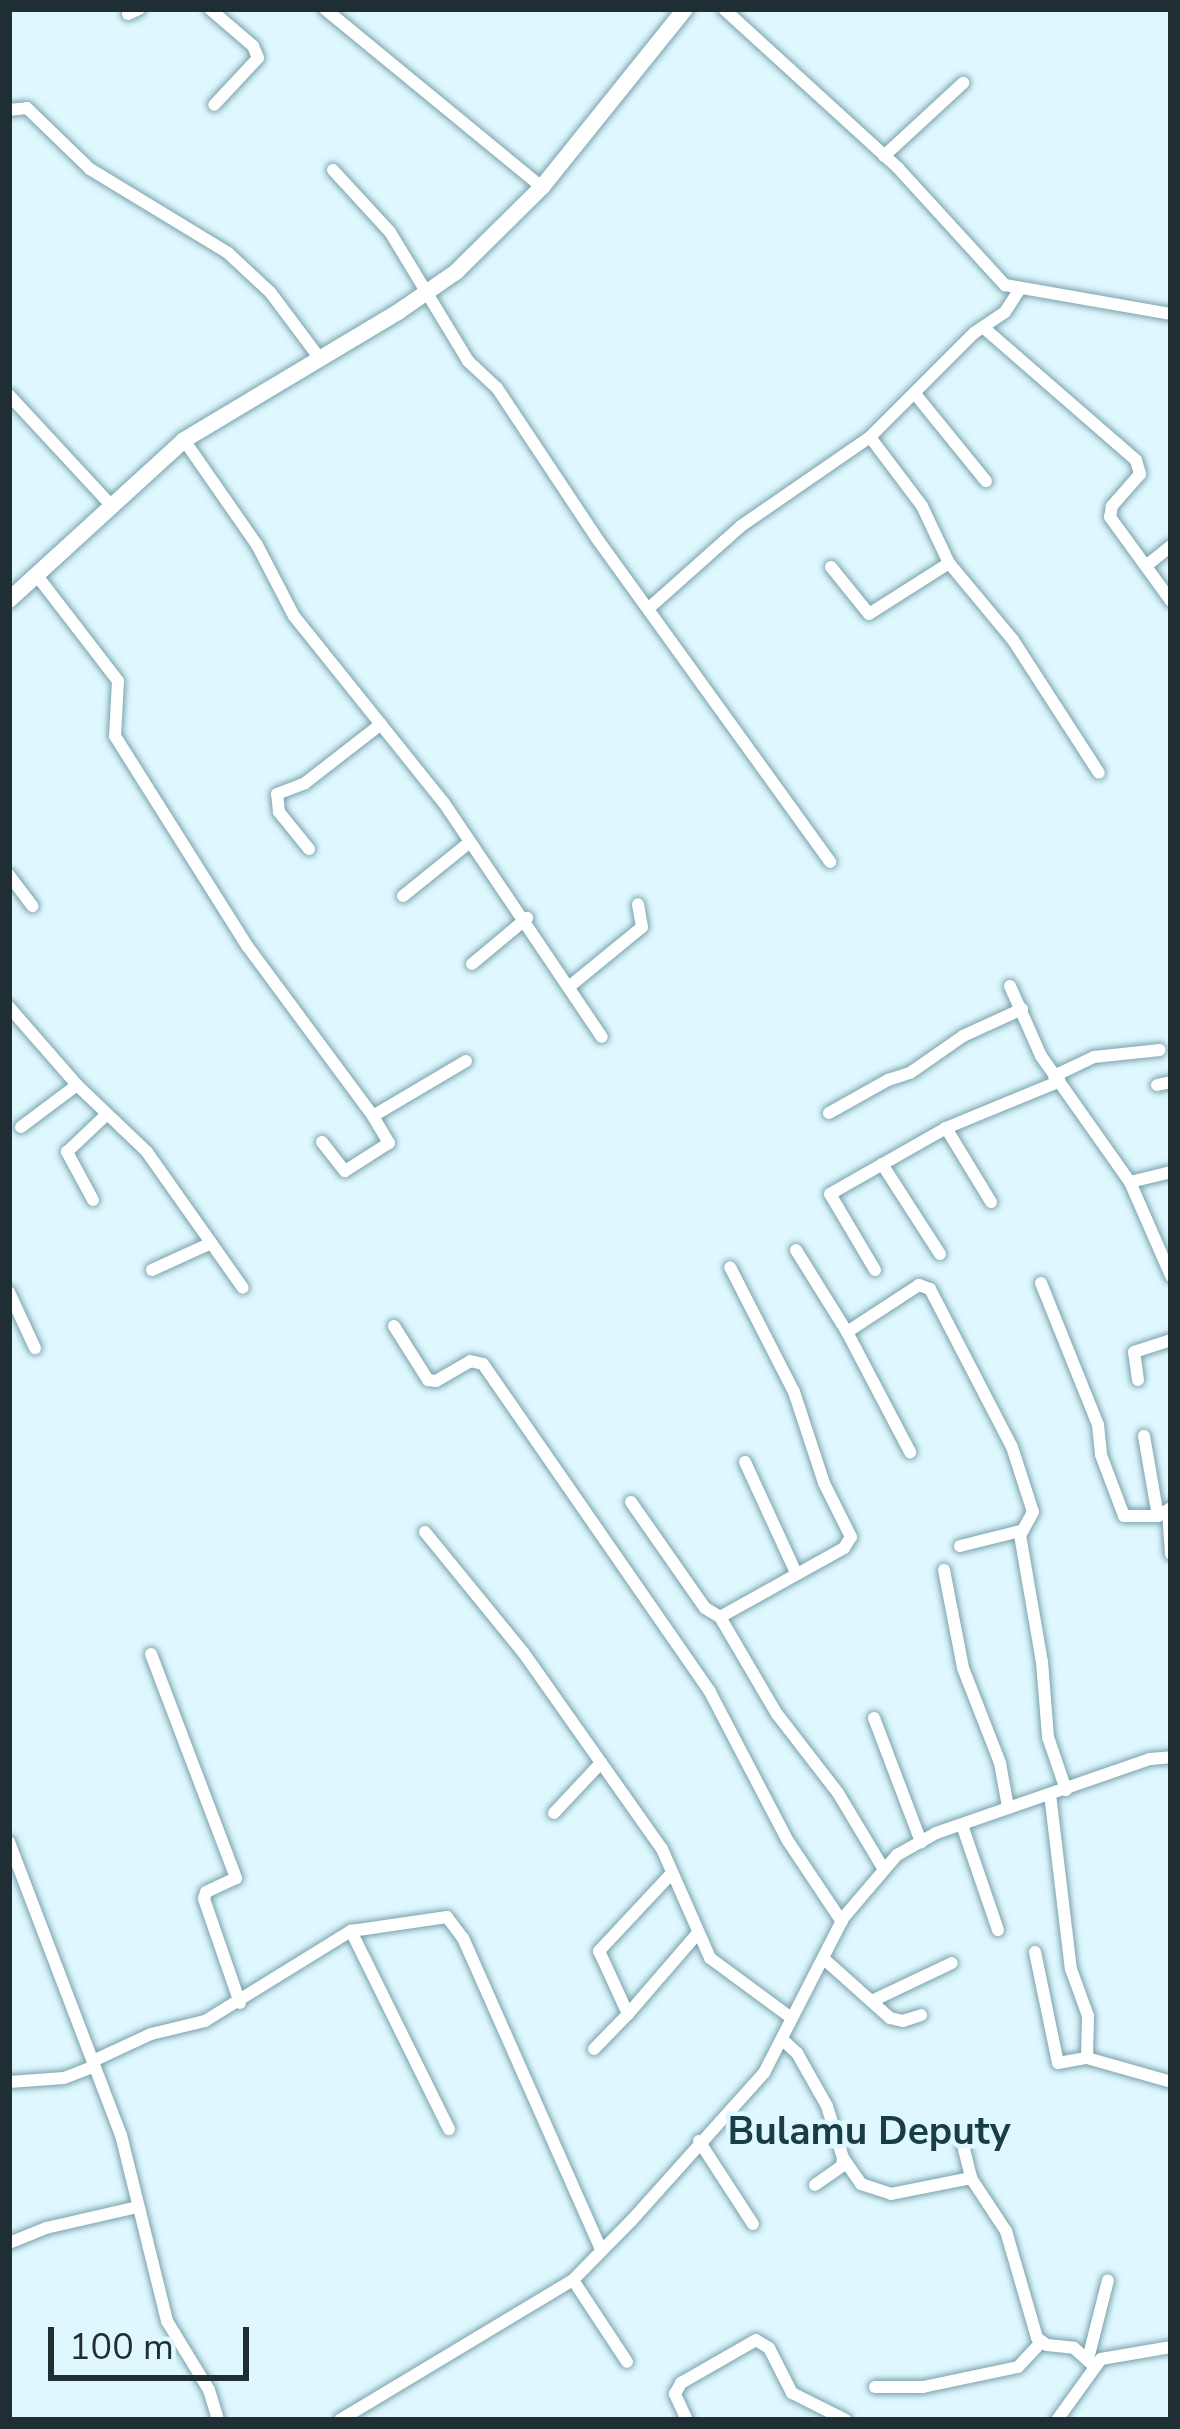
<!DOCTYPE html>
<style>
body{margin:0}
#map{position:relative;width:1180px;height:2429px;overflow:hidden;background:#dff8ff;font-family:"Nunito Sans",sans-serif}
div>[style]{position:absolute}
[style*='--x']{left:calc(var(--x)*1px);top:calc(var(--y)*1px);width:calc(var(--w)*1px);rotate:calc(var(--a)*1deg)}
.roads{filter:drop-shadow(0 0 3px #7aa2ac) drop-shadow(0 0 3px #7aa2ac)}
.street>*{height:12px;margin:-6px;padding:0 6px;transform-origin:6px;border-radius:6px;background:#fff}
.secondary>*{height:16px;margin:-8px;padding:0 8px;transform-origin:8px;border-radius:8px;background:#fff}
span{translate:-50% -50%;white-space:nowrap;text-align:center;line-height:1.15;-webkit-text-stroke:9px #dff8ff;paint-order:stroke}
.quarter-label{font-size:39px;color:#183d47;font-weight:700}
.frame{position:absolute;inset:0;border:12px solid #1e2e32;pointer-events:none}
.scale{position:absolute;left:48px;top:2327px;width:201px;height:54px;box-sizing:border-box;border:6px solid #1e2e32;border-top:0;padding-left:15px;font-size:36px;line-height:42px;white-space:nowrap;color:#1e2e32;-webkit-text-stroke:9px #dff8ff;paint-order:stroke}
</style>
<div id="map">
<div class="roads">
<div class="street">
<i style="--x:210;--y:9;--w:57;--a:40.7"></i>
<i style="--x:253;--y:46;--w:13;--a:67"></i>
<i style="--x:258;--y:58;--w:64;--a:133.1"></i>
<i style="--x:325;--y:9;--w:281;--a:39.4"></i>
<i style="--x:724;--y:9;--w:236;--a:42.4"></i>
<i style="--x:898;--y:168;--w:159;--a:47.6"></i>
<i style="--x:1005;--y:285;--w:169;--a:9.9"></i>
<i style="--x:128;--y:14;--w:12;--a:-24"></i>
<i style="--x:9;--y:110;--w:18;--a:-6"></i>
<i style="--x:27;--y:108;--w:88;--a:44.1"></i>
<i style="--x:90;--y:169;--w:162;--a:31.3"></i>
<i style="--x:228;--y:253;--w:57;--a:42.9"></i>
<i style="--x:270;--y:292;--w:80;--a:53.1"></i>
<i style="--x:884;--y:156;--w:108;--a:-42.7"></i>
<i style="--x:333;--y:170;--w:84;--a:47.4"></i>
<i style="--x:390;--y:232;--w:151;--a:58.8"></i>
<i style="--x:468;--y:361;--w:40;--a:43"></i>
<i style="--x:497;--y:388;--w:182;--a:56.4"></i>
<i style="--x:598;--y:540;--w:397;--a:54.2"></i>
<i style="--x:984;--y:328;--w:201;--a:41"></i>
<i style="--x:1136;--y:460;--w:15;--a:74"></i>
<i style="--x:1140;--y:474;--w:43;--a:131.2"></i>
<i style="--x:1112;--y:506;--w:11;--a:100"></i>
<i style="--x:1110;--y:517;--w:104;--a:54"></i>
<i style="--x:9;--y:395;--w:149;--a:47.2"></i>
<i style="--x:916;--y:395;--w:111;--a:50.9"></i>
<i style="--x:870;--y:437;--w:86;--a:53"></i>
<i style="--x:922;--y:506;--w:63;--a:64.7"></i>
<i style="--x:949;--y:563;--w:100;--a:50.3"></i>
<i style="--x:1013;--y:640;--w:158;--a:57.1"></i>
<i style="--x:184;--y:440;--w:128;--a:55.2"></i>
<i style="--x:257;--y:545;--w:80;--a:62.5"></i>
<i style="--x:294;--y:616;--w:240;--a:51.3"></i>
<i style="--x:444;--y:803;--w:282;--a:56"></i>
<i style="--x:1146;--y:566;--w:32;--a:-39"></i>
<i style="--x:831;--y:567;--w:60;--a:51"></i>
<i style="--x:869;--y:614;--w:95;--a:-32.5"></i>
<i style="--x:38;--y:577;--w:131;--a:52.4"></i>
<i style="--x:118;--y:681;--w:55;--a:93.1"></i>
<i style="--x:115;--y:736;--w:249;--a:57.8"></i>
<i style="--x:248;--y:947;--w:210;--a:53.5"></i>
<i style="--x:373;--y:1116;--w:108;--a:-30.6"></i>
<i style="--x:649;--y:608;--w:123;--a:-41.7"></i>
<i style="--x:741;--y:526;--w:157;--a:-34.6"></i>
<i style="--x:870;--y:437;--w:147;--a:-45"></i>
<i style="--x:974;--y:333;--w:37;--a:-34"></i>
<i style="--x:1005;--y:312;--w:27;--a:-57"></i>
<i style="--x:309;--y:849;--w:48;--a:-129"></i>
<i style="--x:279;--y:812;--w:18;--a:-96"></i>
<i style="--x:277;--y:794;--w:30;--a:-21"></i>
<i style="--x:305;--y:783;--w:96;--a:-37.8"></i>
<i style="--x:9;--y:875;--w:39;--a:53"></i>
<i style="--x:403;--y:896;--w:86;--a:-38.9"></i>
<i style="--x:472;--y:964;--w:72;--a:-39.9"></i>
<i style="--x:570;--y:986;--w:93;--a:-39.3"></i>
<i style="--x:642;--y:927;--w:23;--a:-100"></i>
<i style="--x:1010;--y:986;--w:77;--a:66.1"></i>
<i style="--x:1041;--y:1056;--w:154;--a:54.8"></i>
<i style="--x:1130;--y:1182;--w:103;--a:66.4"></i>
<i style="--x:9;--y:1007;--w:103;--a:48.9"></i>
<i style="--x:77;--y:1085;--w:97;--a:43.7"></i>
<i style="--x:147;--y:1152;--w:166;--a:54.8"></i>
<i style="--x:1054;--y:1076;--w:44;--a:-25.4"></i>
<i style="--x:1094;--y:1057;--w:66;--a:-6.1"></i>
<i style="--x:1157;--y:1085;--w:14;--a:-12"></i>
<i style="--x:829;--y:1113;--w:68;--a:-29.2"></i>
<i style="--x:888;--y:1080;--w:23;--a:-18"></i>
<i style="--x:910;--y:1073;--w:65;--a:-34.9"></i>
<i style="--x:963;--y:1036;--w:65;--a:-24.6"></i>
<i style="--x:21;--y:1127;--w:70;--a:-36.9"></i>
<i style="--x:322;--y:1142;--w:37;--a:52"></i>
<i style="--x:345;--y:1171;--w:52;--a:-32.5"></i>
<i style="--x:389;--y:1143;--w:31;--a:-121"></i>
<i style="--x:882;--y:1164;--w:107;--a:57.2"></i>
<i style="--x:1130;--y:1182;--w:42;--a:-13.7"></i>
<i style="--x:93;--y:1200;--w:55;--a:-118.4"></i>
<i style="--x:67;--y:1152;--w:55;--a:-43.5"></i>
<i style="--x:991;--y:1202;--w:87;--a:-121.3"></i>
<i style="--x:946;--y:1128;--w:123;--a:-22.4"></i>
<i style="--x:796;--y:1250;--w:97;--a:58.1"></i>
<i style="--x:847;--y:1332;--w:86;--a:-33.1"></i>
<i style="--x:919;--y:1285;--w:12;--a:20"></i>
<i style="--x:930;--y:1289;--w:178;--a:62.6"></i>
<i style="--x:1012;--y:1447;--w:68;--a:72.1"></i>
<i style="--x:1033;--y:1512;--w:26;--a:119"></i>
<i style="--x:1020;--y:1535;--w:129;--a:80.2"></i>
<i style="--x:1042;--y:1662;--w:75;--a:85.4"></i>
<i style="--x:1048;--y:1737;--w:56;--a:71.2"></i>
<i style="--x:152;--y:1270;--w:65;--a:-24.6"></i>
<i style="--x:875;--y:1270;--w:88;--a:-120.6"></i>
<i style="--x:830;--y:1194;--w:133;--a:-29.6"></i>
<i style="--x:1041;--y:1283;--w:153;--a:68.1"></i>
<i style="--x:1098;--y:1425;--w:30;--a:84"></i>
<i style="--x:1101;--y:1455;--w:65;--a:69.3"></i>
<i style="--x:1124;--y:1516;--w:34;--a:0"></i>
<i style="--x:1158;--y:1516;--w:15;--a:-32"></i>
<i style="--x:9;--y:1292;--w:62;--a:65.1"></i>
<i style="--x:394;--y:1326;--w:64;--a:57.8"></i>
<i style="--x:428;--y:1380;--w:8;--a:7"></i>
<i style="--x:436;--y:1381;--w:39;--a:-30"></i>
<i style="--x:470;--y:1361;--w:13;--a:13"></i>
<i style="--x:483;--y:1364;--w:399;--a:55.3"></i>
<i style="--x:710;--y:1692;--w:168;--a:62.4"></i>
<i style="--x:788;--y:1841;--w:97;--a:56.3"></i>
<i style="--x:847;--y:1332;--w:136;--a:62.3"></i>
<i style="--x:1138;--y:1380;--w:28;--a:-98"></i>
<i style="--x:1134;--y:1352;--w:39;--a:-18"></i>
<i style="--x:1144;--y:1436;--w:81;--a:80.1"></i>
<i style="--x:745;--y:1462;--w:122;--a:65.3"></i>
<i style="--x:631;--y:1502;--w:129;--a:55.1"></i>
<i style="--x:705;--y:1608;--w:17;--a:31"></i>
<i style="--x:720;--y:1617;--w:113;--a:59.6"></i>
<i style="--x:777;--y:1714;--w:100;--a:52.3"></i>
<i style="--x:838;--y:1793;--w:87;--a:59"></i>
<i style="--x:1168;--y:1511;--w:43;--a:86"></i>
<i style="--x:425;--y:1532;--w:155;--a:50.8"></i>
<i style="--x:523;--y:1652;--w:241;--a:54.8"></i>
<i style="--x:662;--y:1849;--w:119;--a:66.2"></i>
<i style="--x:710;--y:1958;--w:99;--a:36.4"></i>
<i style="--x:960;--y:1546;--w:62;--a:-14"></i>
<i style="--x:944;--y:1570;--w:100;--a:79"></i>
<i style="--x:963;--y:1668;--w:102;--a:68.7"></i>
<i style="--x:1000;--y:1763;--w:45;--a:79.7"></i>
<i style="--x:720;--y:1617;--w:142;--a:-29.1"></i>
<i style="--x:844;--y:1548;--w:13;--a:-58"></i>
<i style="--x:851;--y:1537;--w:60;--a:-116.6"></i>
<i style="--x:824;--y:1483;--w:96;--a:-108.2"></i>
<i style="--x:794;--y:1392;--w:140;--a:-117.1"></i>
<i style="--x:151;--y:1654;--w:240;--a:69.2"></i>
<i style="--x:236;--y:1878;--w:33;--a:155"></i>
<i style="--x:206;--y:1892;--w:7;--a:106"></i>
<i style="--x:204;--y:1899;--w:110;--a:70.9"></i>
<i style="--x:874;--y:1718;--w:133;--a:69.2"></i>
<i style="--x:1050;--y:1794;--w:176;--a:83.2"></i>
<i style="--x:1071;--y:1969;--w:50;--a:70.1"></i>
<i style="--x:1088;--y:2016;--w:42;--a:91.4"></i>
<i style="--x:554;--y:1813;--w:69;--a:-46.8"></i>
<i style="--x:962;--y:1825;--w:111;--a:71.1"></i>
<i style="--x:9;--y:1842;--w:314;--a:69.1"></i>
<i style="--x:121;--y:2135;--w:192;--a:76.1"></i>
<i style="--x:167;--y:2321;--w:81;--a:58.7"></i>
<i style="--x:209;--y:2390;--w:31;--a:73"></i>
<i style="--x:351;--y:1931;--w:221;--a:63.7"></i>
<i style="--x:1035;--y:1952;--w:113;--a:78.3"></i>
<i style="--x:1058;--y:2063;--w:29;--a:-10"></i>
<i style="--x:1087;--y:2058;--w:87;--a:15.9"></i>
<i style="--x:824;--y:1959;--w:89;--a:41.8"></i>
<i style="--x:890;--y:2018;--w:13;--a:13"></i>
<i style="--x:903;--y:2021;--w:19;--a:-18"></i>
<i style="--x:874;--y:2000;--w:86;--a:-25.4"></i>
<i style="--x:628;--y:2014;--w:107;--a:-49.2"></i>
<i style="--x:784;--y:2041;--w:18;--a:43"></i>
<i style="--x:797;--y:2053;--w:61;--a:60.5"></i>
<i style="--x:827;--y:2106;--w:54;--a:72.9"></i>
<i style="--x:843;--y:2158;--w:8;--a:97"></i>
<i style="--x:842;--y:2166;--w:33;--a:145"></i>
<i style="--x:594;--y:2049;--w:49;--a:-45.8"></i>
<i style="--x:628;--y:2014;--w:69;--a:-114.7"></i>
<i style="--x:599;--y:1951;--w:107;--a:-46.9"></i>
<i style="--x:95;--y:2060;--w:62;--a:-24.9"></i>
<i style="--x:151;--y:2034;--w:56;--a:-13.5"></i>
<i style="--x:205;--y:2021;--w:172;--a:-31.7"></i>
<i style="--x:351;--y:1931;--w:97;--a:-8.3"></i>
<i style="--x:447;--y:1917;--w:26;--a:53"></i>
<i style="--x:463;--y:1938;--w:340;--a:66.1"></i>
<i style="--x:9;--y:2082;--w:55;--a:-4.2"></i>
<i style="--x:64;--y:2078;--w:26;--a:-21"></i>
<i style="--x:699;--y:2141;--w:99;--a:57"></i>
<i style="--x:962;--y:2141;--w:38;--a:76"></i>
<i style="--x:971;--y:2178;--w:64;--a:56.6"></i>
<i style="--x:1006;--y:2231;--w:111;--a:73.8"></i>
<i style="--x:1037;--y:2338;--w:12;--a:35"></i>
<i style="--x:1047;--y:2345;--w:27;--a:6"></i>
<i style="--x:1074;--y:2348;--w:25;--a:42"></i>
<i style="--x:843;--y:2158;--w:32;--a:55"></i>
<i style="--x:861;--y:2184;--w:32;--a:18"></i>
<i style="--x:891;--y:2194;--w:82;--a:-11.3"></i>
<i style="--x:9;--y:2243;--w:40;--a:-22"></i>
<i style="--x:46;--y:2228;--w:94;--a:-12.9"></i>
<i style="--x:573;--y:2280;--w:98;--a:56.6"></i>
<i style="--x:1088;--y:2359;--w:81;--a:-75.8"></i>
<i style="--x:875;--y:2387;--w:48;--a:0"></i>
<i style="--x:923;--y:2387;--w:97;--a:-11.9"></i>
<i style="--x:1018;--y:2367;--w:33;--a:-47"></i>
<i style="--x:340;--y:2420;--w:272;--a:-31"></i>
<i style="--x:573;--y:2280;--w:83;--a:-45.5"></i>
<i style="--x:631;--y:2221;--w:199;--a:-48.1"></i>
<i style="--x:764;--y:2073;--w:175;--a:-62.9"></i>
<i style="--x:844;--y:1917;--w:82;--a:-49.5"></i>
<i style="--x:897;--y:1855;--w:45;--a:-29.4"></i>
<i style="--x:936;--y:1833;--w:226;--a:-19.1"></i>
<i style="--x:1150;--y:1759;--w:21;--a:-5"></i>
<i style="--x:687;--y:2420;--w:29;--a:-115"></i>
<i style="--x:675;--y:2394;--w:13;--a:-61"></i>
<i style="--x:681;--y:2383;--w:86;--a:-29.8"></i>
<i style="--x:756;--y:2340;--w:15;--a:32"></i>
<i style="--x:769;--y:2348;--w:51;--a:62.9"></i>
<i style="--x:792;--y:2393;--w:60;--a:26.6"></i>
<i style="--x:1057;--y:2420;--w:75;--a:-54.2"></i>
<i style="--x:1101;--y:2359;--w:71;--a:-9.7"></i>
</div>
<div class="secondary">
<i style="--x:9;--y:600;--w:237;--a:-42.4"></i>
<i style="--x:184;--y:440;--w:249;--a:-30.9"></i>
<i style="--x:398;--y:312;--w:70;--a:-34.6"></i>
<i style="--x:456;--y:272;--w:121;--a:-44.7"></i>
<i style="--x:542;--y:187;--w:228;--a:-51.2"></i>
</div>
</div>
<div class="quarter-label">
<span style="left:869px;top:2132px">Bulamu Deputy</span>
</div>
<div class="frame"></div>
<div class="scale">100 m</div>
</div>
